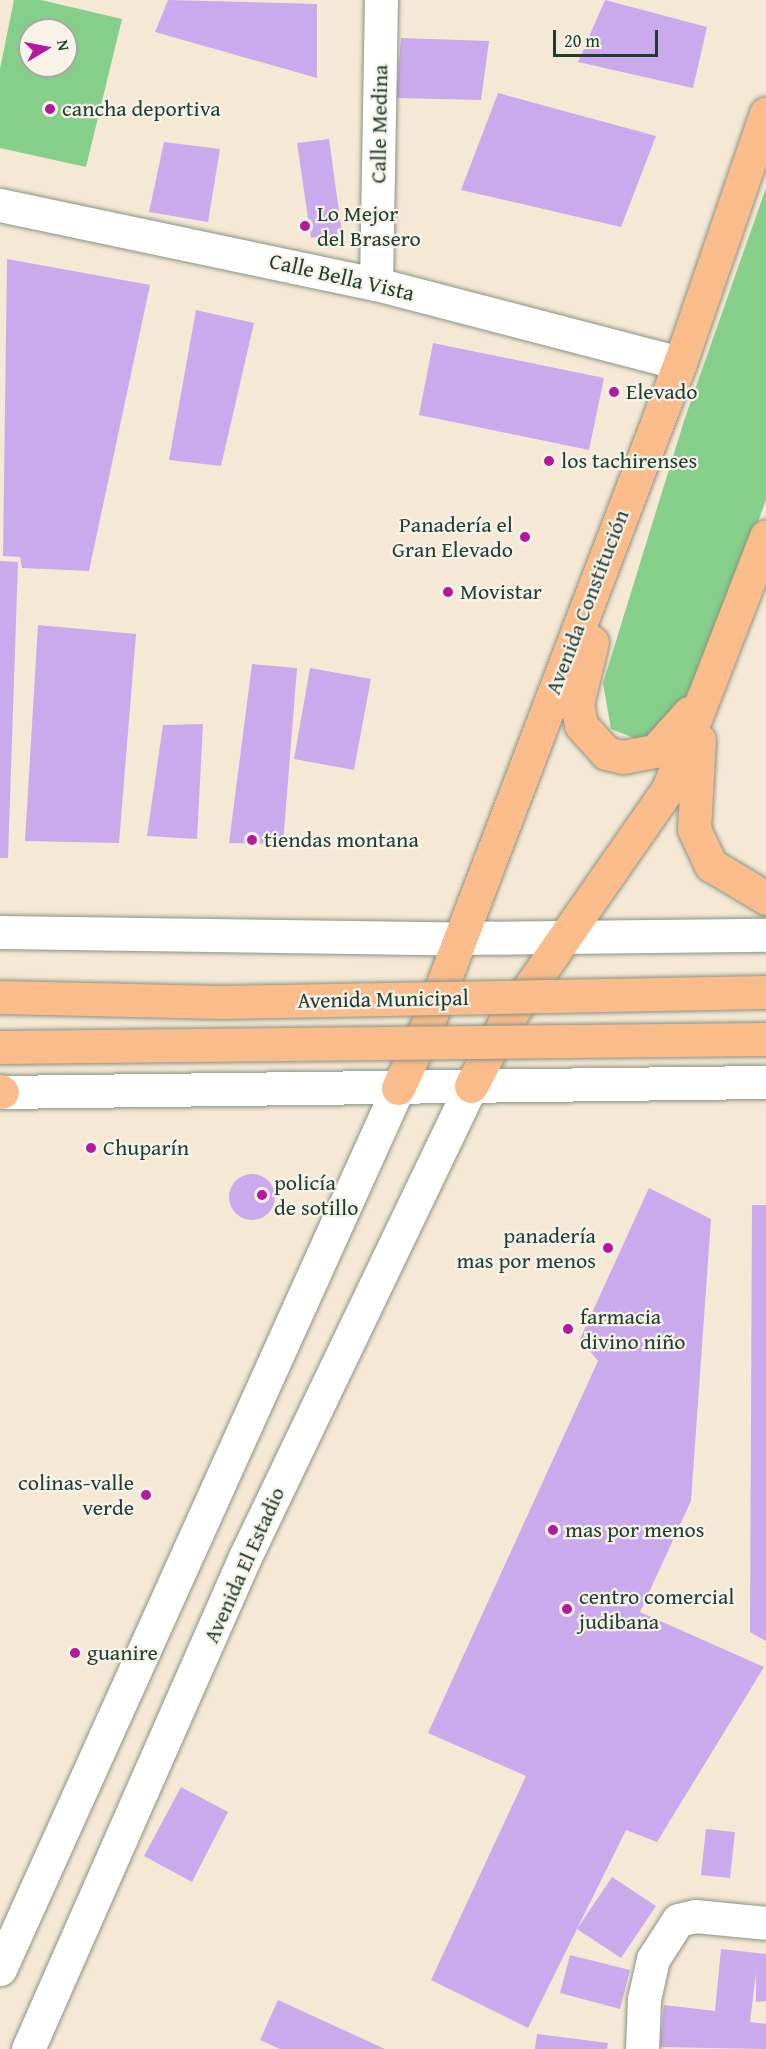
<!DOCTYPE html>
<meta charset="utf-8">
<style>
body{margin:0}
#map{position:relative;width:766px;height:2049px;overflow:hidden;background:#f5e9d5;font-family:"Gentium Book Plus",serif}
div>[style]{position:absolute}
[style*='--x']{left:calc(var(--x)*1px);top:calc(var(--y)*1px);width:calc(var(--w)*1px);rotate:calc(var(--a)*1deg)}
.green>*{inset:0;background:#85cf8b}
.building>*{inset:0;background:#caaaec}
.round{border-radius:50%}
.roads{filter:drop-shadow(0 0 2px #8a9384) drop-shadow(0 0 2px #8a9384)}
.minor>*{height:33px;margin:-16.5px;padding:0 16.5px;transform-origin:16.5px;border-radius:16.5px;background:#fff}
.major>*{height:33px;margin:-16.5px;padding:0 16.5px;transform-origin:16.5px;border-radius:16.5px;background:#f9bc8a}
.highway>*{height:33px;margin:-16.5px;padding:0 16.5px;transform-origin:16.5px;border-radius:16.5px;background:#f9bc8a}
.bridges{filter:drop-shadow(0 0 2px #8a9384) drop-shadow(0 0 2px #8a9384)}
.highway-bridge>*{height:33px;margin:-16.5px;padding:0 16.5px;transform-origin:16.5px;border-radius:16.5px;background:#f9bc8a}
.dots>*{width:16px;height:16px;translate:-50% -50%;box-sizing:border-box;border:3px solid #f7f3e8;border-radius:50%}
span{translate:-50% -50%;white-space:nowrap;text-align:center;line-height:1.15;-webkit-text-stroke:4.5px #f7f3e8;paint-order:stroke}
.poi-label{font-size:22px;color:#1f3d34}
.left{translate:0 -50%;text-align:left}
.right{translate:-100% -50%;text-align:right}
.street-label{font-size:22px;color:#1f3d34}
.north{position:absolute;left:18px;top:18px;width:60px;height:60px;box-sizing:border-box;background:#f7f3e8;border:2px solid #a1aaa0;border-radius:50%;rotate:80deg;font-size:16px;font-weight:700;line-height:24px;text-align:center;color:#1f3d34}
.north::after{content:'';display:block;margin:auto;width:21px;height:27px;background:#b5179e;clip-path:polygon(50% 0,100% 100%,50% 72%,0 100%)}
.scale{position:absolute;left:553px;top:30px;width:105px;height:27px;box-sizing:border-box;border:3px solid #1f3d34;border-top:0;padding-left:8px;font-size:18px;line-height:21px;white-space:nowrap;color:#1f3d34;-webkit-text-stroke:4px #f7f3e8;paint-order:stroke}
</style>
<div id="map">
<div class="green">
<i style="clip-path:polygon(evenodd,14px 0,41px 0,122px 19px,86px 167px,0 148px,0 69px,14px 0,30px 30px,66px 30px,66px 66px,30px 66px,30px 30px)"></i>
<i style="clip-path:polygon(766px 188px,766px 500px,722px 618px,674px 722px,642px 741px,611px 729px,603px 683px,684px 421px)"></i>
</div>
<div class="building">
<i style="clip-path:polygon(168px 0,317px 4px,317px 78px,155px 32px)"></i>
<i style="clip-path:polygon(605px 0,707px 27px,693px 88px,578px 62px)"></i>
<i style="clip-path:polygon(401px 38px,489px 41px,481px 100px,396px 98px)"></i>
<i style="clip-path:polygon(498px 93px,656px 136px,621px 227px,461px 190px)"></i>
<i style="clip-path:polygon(329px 139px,342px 233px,311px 238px,297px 143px)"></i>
<i style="clip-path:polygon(164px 142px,220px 149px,208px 222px,149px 212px)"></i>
<i style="clip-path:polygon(7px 259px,150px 285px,89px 571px,22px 568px,20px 557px,3px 556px)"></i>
<i style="clip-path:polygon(196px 310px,254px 323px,221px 466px,169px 460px)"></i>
<i style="clip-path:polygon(433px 343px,604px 378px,589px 450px,419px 415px)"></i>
<i style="clip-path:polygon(0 561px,18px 562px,8px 858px,0 858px)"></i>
<i style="clip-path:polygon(38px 625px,136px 634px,119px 843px,25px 841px)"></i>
<i style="clip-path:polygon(252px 664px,297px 668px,283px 844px,229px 843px)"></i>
<i style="clip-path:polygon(310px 668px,371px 679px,354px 770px,294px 759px)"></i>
<i style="clip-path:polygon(203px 724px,197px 839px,147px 836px,163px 725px)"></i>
<i class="round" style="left:229px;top:1174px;width:46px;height:46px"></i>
<i style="clip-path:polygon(649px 1188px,711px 1219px,691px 1501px,640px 1612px,764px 1667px,657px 1842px,626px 1830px,528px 2028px,431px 1980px,526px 1776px,428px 1733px,598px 1361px,580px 1339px)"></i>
<i style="clip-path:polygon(752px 1205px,766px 1205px,766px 1641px,750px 1632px)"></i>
<i style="clip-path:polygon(181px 1787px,228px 1812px,192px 1882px,144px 1856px)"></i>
<i style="clip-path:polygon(706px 1829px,735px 1832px,730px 1878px,701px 1875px)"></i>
<i style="clip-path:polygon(612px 1877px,656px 1906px,621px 1958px,577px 1929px)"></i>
<i style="clip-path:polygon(721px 1949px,766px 1954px,766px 2001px,756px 2002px,756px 1973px,750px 2022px,766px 2024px,766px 2049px,660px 2047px,664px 2005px,715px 2011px)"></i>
<i style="clip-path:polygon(570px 1955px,630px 1970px,620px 2009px,560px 1993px)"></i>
<i style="clip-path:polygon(278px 2000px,385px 2049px,280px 2049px,260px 2040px)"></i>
<i style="clip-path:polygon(537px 2034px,608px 2043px,607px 2049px,535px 2049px)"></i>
</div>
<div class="roads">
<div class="minor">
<i style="--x:0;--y:205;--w:384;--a:11.9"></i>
<i style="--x:376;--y:284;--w:314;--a:14.6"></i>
<i style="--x:376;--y:284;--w:284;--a:-89"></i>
<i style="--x:0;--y:932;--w:457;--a:0.8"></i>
<i style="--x:457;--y:938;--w:309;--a:-0.6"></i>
<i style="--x:0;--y:1092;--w:766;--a:-0.75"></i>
<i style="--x:0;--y:1969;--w:967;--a:-65.69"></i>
<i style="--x:28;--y:2049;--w:538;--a:-66.2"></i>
<i style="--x:245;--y:1557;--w:522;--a:-64.37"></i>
<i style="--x:642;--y:2049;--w:50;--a:-87.7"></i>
<i style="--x:644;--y:1999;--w:41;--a:-77.3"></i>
<i style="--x:653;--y:1959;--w:46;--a:-57.3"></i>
<i style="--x:678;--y:1920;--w:17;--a:-13"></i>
<i style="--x:695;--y:1916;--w:71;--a:5.6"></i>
</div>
<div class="major">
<i style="--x:592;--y:642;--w:64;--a:103.6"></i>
<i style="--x:577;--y:704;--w:21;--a:79"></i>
<i style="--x:581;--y:725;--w:38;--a:48"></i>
<i style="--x:606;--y:753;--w:17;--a:13"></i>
<i style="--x:623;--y:757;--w:33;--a:-11"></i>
<i style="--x:655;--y:751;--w:51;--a:-48.2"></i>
<i style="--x:699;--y:740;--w:89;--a:93.2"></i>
<i style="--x:694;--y:829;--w:40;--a:65"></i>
<i style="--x:711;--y:865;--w:64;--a:31"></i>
<i style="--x:471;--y:1086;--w:70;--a:-62"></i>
<i style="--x:504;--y:1024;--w:287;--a:-55.1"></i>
<i style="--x:668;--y:789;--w:271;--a:-68.8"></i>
<i style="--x:398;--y:1088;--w:66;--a:-65"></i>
<i style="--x:426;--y:1028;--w:712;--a:-69.1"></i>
<i style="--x:680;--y:363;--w:264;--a:-71"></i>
</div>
<div class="highway">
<i style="--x:0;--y:1091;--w:2;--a:27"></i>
</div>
</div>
<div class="bridges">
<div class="highway-bridge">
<i style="--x:0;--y:997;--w:221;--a:1.3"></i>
<i style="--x:221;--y:1002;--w:545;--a:-1.05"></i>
<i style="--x:0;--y:1047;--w:766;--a:-0.6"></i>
</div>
</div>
<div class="dots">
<i style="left:50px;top:109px;background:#b5179e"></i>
<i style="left:305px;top:226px;background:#b5179e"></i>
<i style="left:614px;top:392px;background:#b5179e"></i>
<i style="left:549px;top:461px;background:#b5179e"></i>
<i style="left:525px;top:537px;background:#b5179e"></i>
<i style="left:448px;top:592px;background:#b5179e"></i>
<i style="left:252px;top:840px;background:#b5179e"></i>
<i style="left:91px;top:1148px;background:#b5179e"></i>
<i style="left:262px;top:1195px;background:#b5179e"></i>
<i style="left:608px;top:1248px;background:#b5179e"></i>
<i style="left:568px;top:1329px;background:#b5179e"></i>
<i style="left:146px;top:1495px;background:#b5179e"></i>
<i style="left:553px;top:1530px;background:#b5179e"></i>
<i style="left:567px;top:1609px;background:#b5179e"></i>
<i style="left:75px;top:1653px;background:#b5179e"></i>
</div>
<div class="poi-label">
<span class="left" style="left:62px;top:109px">cancha deportiva</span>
<span class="left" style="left:317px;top:226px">Lo Mejor<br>del Brasero</span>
<span class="left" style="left:626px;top:392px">Elevado</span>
<span class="left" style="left:561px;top:461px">los tachirenses</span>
<span class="right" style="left:513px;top:537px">Panadería el<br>Gran Elevado</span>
<span class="left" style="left:460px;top:592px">Movistar</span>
<span class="left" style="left:264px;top:840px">tiendas montana</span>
<span class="left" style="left:103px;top:1148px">Chuparín</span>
<span class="left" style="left:274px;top:1195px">policía<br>de sotillo</span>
<span class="right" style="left:596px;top:1248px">panadería<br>mas por menos</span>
<span class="left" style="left:580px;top:1329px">farmacia<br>divino niño</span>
<span class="right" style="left:134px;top:1495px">colinas-valle<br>verde</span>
<span class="left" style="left:565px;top:1530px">mas por menos</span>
<span class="left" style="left:579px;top:1609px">centro comercial<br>judibana</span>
<span class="left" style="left:87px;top:1653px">guanire</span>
</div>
<div class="street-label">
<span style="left:379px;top:124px;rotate:-89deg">Calle Medina</span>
<span style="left:342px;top:277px;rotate:13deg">Calle Bella Vista</span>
<span style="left:587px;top:602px;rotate:-69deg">Avenida Constitución</span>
<span style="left:383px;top:999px;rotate:-1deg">Avenida Municipal</span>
<span style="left:244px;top:1565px;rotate:-66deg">Avenida El Estadio</span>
</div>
<div class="north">N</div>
<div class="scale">20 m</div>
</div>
